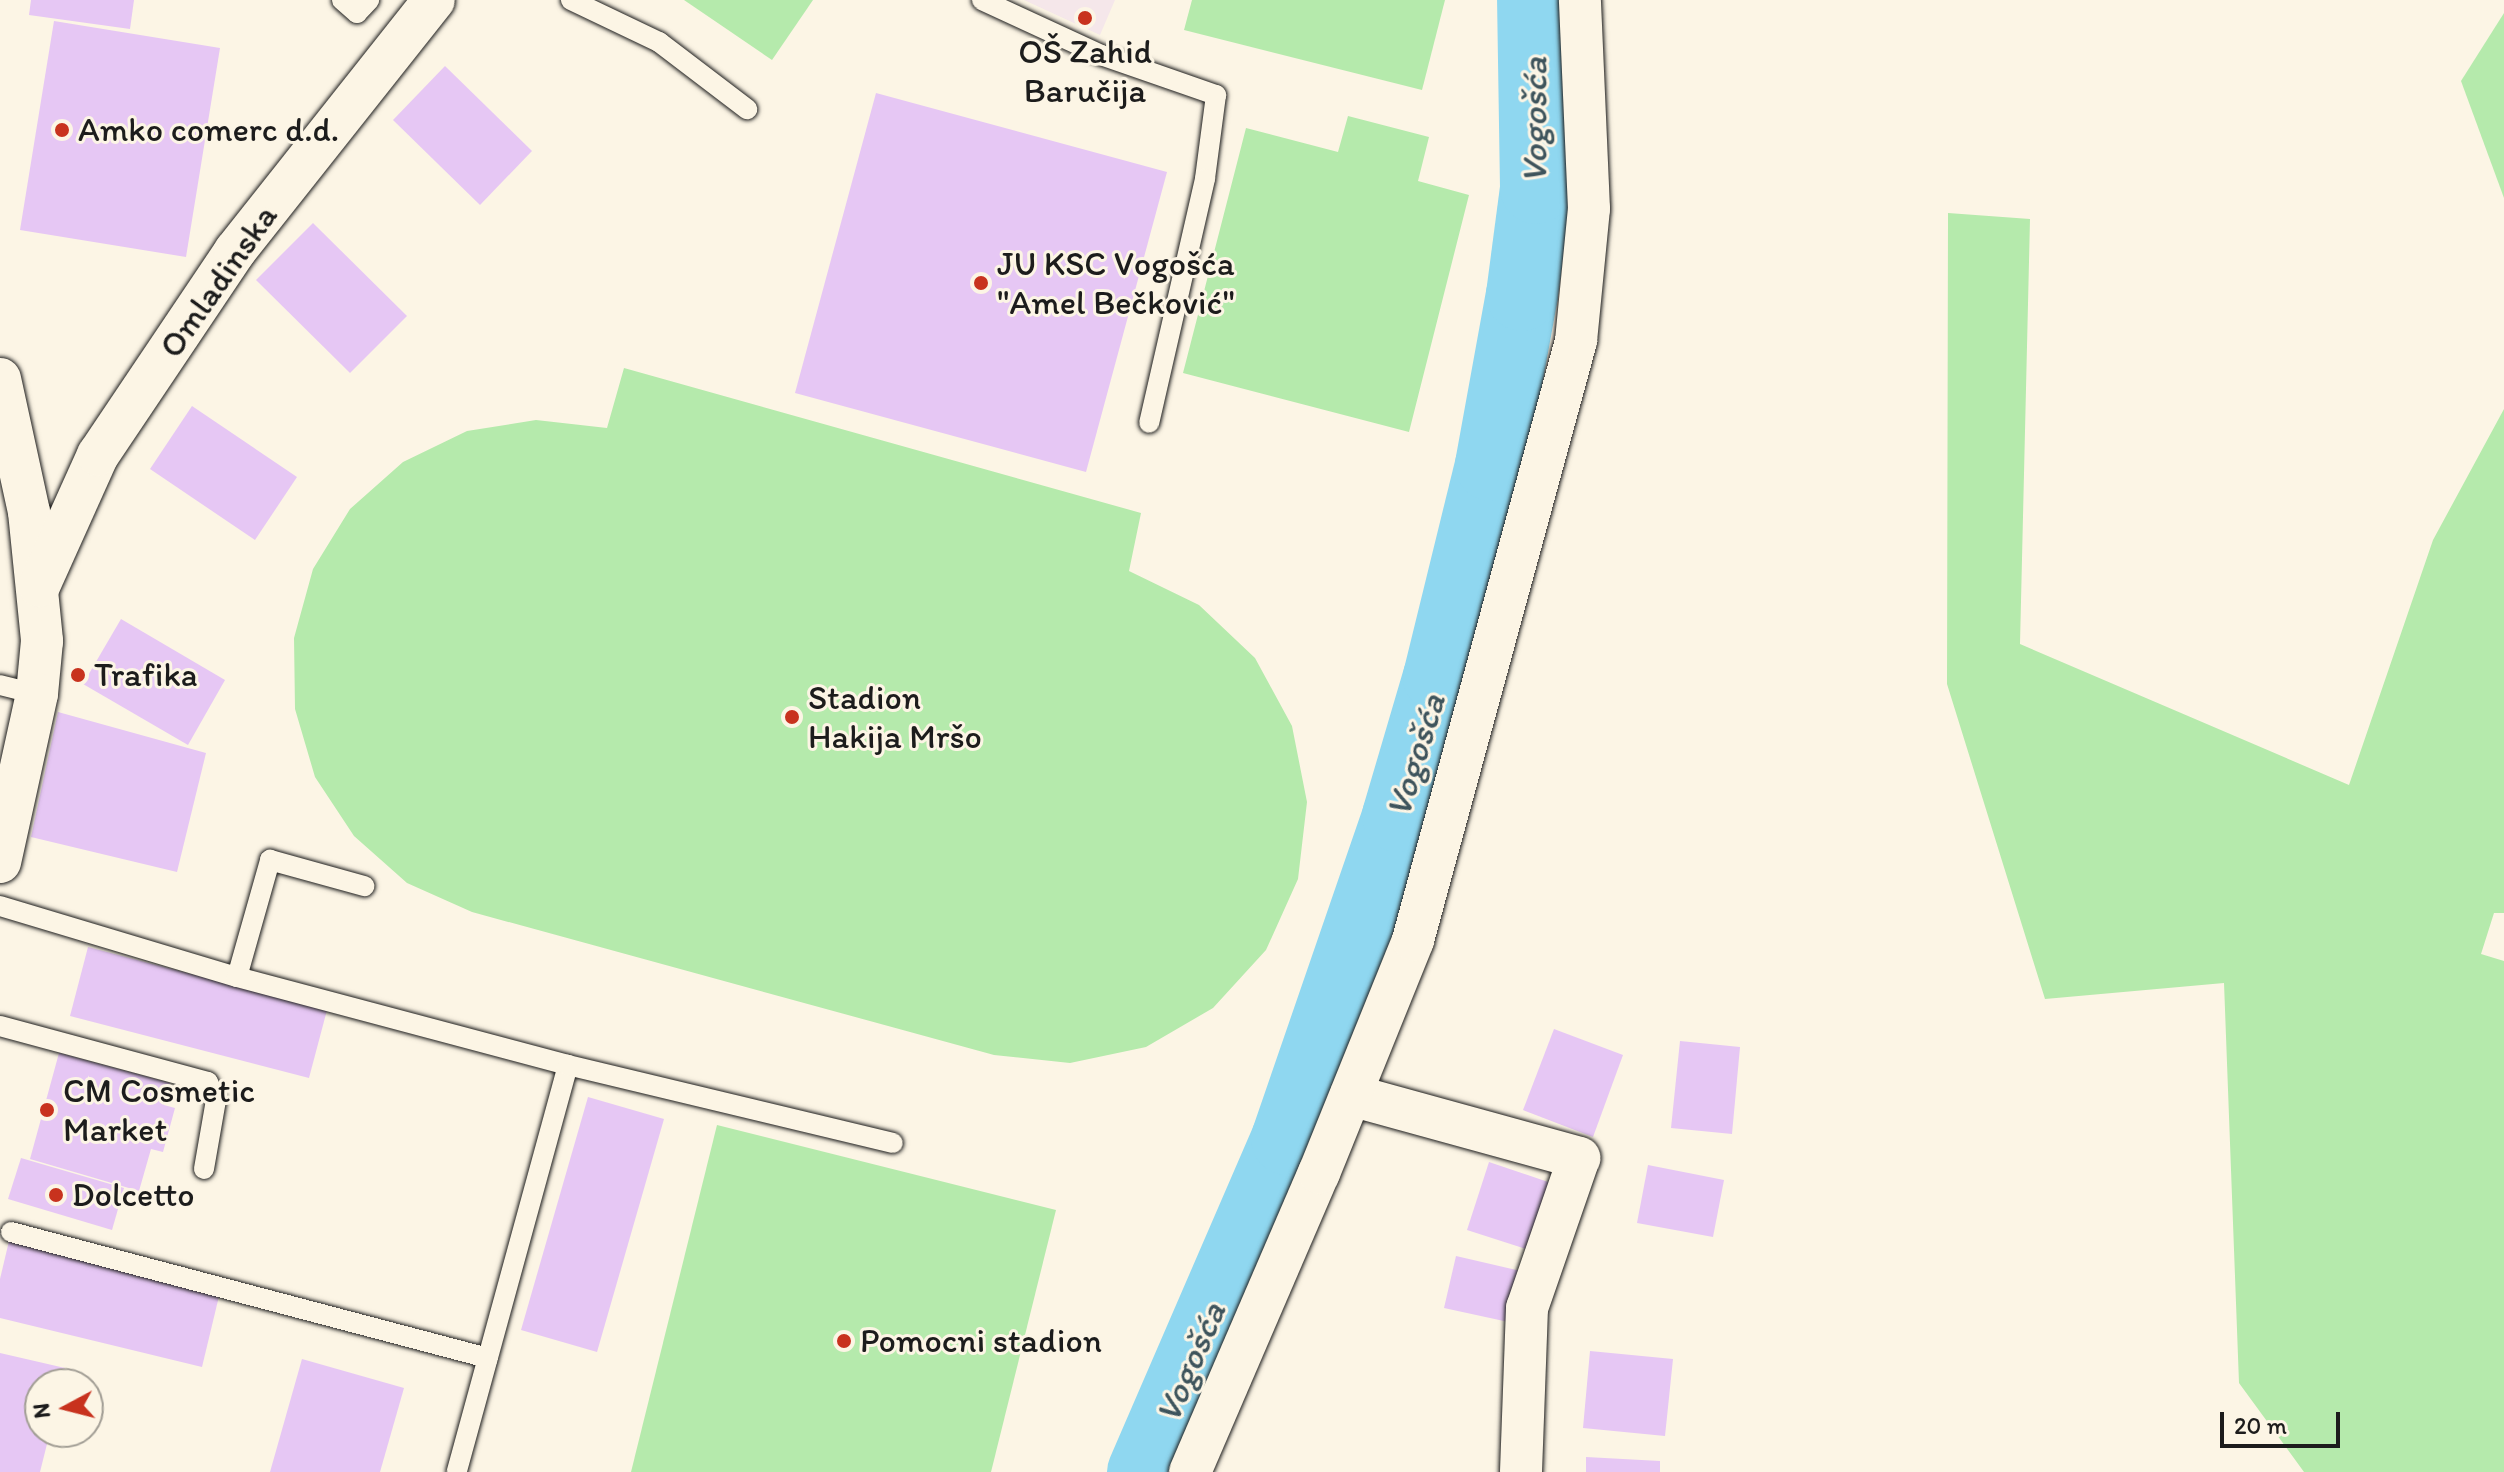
<!DOCTYPE html>
<meta charset="utf-8">
<style>
body{margin:0}
#map{position:relative;width:2504px;height:1472px;overflow:hidden;background:#fcf5e5;font-family:Itim,sans-serif}
div>[style]{position:absolute}
[style*='--x']{left:calc(var(--x)*1px);top:calc(var(--y)*1px);width:calc(var(--w)*1px);rotate:calc(var(--a)*1deg)}
.built>*{inset:0;background:#f5e7ea}
.green>*{inset:0;background:#b5eaac}
.river>*{height:72px;margin:-36px;padding:0 36px;transform-origin:36px;border-radius:36px;background:#8fd7f0}
.building>*{inset:0;background:#e6c7f4}
.roads{filter:drop-shadow(0 0 2px #1c1c1c) drop-shadow(0 0 2px #1c1c1c)}
.lane>*{height:20px;margin:-10px;padding:0 10px;transform-origin:10px;border-radius:10px;background:#fcf5e5}
.street>*{height:42px;margin:-21px;padding:0 21px;transform-origin:21px;border-radius:21px;background:#fcf5e5}
.dots>*{width:22px;height:22px;translate:-50% -50%;box-sizing:border-box;border:4px solid #fcf5e5;border-radius:50%}
span{translate:-50% -50%;white-space:nowrap;text-align:center;line-height:1.15;-webkit-text-stroke:6px #fcf5e5;paint-order:stroke}
.poi-label{font-size:34px;color:#1c1c1c}
.left{translate:0 -50%;text-align:left}
.street-label{font-size:34px;color:#1c1c1c}
.water-label{font-size:36px;color:#3e545c;font-style:italic}
.north{position:absolute;left:24px;top:1368px;width:80px;height:80px;box-sizing:border-box;background:#fcf5e5;border:2px solid #a29e95;border-radius:50%;rotate:263deg;font-size:22px;font-weight:700;line-height:32px;text-align:center;color:#1c1c1c}
.north::after{content:'';display:block;margin:auto;width:28px;height:36px;background:#c8321e;clip-path:polygon(50% 0,100% 100%,50% 72%,0 100%)}
.scale{position:absolute;left:2220px;top:1412px;width:120px;height:36px;box-sizing:border-box;border:4px solid #1c1c1c;border-top:0;padding-left:10px;font-size:24px;line-height:28px;white-space:nowrap;color:#1c1c1c;-webkit-text-stroke:6px #fcf5e5;paint-order:stroke}
</style>
<div id="map">
<div class="built">
<i style="clip-path:polygon(1024px 0,1115px 0,1100px 35px)"></i>
</div>
<div class="green">
<i style="clip-path:polygon(684px 0,813px 0,772px 60px)"></i>
<i style="clip-path:polygon(1192px 0,1445px 0,1422px 90px,1184px 30px)"></i>
<i style="clip-path:polygon(2504px 13px,2504px 198px,2461px 81px)"></i>
<i style="clip-path:polygon(1348px 116px,1429px 137px,1418px 181px,1469px 195px,1409px 432px,1183px 373px,1246px 128px,1338px 152px)"></i>
<i style="clip-path:polygon(1948px 213px,2030px 219px,2020px 644px,2349px 785px,2433px 540px,2504px 409px,2504px 913px,2494px 913px,2481px 954px,2504px 961px,2504px 1472px,2304px 1472px,2239px 1383px,2224px 983px,2045px 999px,1947px 684px)"></i>
<i style="clip-path:polygon(624px 368px,1141px 513px,1129px 571px,1199px 605px,1255px 658px,1292px 726px,1307px 802px,1298px 879px,1266px 950px,1213px 1008px,1146px 1047px,1070px 1063px,994px 1055px,472px 912px,407px 883px,354px 836px,315px 777px,295px 709px,294px 638px,313px 569px,350px 509px,403px 462px,467px 431px,536px 420px,607px 428px)"></i>
<i style="clip-path:polygon(717px 1125px,1056px 1210px,991px 1472px,631px 1472px)"></i>
</div>
<div class="river">
<i style="--x:1143;--y:1472;--w:363;--a:-66.6"></i>
<i style="--x:1287;--y:1139;--w:342;--a:-71"></i>
<i style="--x:1398;--y:816;--w:145;--a:-73.6"></i>
<i style="--x:1439;--y:677;--w:218;--a:-76.2"></i>
<i style="--x:1491;--y:465;--w:173;--a:-79.7"></i>
<i style="--x:1522;--y:295;--w:108;--a:-82.5"></i>
<i style="--x:1536;--y:188;--w:188;--a:-90.9"></i>
</div>
<div class="building">
<i style="clip-path:polygon(31px 0,134px 0,130px 29px,29px 15px)"></i>
<i style="clip-path:polygon(54px 21px,220px 48px,186px 257px,20px 230px)"></i>
<i style="clip-path:polygon(445px 66px,532px 151px,480px 205px,393px 120px)"></i>
<i style="clip-path:polygon(876px 93px,1167px 172px,1086px 472px,795px 393px)"></i>
<i style="clip-path:polygon(313px 223px,407px 316px,350px 373px,256px 280px)"></i>
<i style="clip-path:polygon(192px 406px,297px 477px,255px 540px,150px 469px)"></i>
<i style="clip-path:polygon(121px 619px,225px 680px,188px 745px,83px 684px)"></i>
<i style="clip-path:polygon(58px 712px,206px 753px,177px 872px,31px 837px)"></i>
<i style="clip-path:polygon(88px 947px,327px 1010px,309px 1078px,70px 1016px)"></i>
<i style="clip-path:polygon(1554px 1029px,1623px 1055px,1593px 1137px,1523px 1110px)"></i>
<i style="clip-path:polygon(1680px 1041px,1740px 1047px,1732px 1134px,1671px 1128px)"></i>
<i style="clip-path:polygon(59px 1053px,170px 1083px,164px 1105px,175px 1108px,163px 1152px,151px 1149px,139px 1191px,30px 1159px)"></i>
<i style="clip-path:polygon(588px 1097px,664px 1119px,597px 1352px,521px 1330px)"></i>
<i style="clip-path:polygon(21px 1158px,124px 1188px,112px 1230px,8px 1199px)"></i>
<i style="clip-path:polygon(1489px 1162px,1554px 1184px,1532px 1251px,1467px 1230px)"></i>
<i style="clip-path:polygon(1648px 1165px,1724px 1180px,1713px 1237px,1637px 1223px)"></i>
<i style="clip-path:polygon(9px 1241px,220px 1292px,202px 1367px,0 1318px,0 1279px)"></i>
<i style="clip-path:polygon(1456px 1256px,1525px 1272px,1513px 1323px,1444px 1308px)"></i>
<i style="clip-path:polygon(1590px 1351px,1673px 1359px,1665px 1436px,1583px 1428px)"></i>
<i style="clip-path:polygon(0 1353px,65px 1368px,61px 1384px,40px 1384px,40px 1432px,50px 1432px,40px 1472px,0 1472px)"></i>
<i style="clip-path:polygon(302px 1359px,404px 1388px,380px 1472px,270px 1472px)"></i>
<i style="clip-path:polygon(1586px 1457px,1660px 1461px,1660px 1472px,1586px 1472px)"></i>
</div>
<div class="roads">
<div class="lane">
<i style="--x:342;--y:0;--w:20;--a:41"></i>
<i style="--x:357;--y:13;--w:18;--a:-47"></i>
<i style="--x:571;--y:0;--w:98;--a:25.5"></i>
<i style="--x:659;--y:42;--w:111;--a:37.3"></i>
<i style="--x:982;--y:0;--w:131;--a:24.8"></i>
<i style="--x:1101;--y:55;--w:122;--a:19.2"></i>
<i style="--x:1216;--y:95;--w:85;--a:97.5"></i>
<i style="--x:1205;--y:179;--w:250;--a:102.9"></i>
<i style="--x:0;--y:685;--w:38;--a:14"></i>
<i style="--x:0;--y:906;--w:247;--a:16.7"></i>
<i style="--x:237;--y:977;--w:342;--a:14.9"></i>
<i style="--x:568;--y:1065;--w:422;--a:105.3"></i>
<i style="--x:237;--y:977;--w:122;--a:-74.2"></i>
<i style="--x:270;--y:860;--w:98;--a:15.5"></i>
<i style="--x:0;--y:1026;--w:215;--a:15.1"></i>
<i style="--x:208;--y:1082;--w:20;--a:66"></i>
<i style="--x:216;--y:1100;--w:70;--a:99.9"></i>
<i style="--x:568;--y:1065;--w:334;--a:13.5"></i>
<i style="--x:11;--y:1232;--w:493;--a:14.8"></i>
</div>
<div class="street">
<i style="--x:0;--y:379;--w:136;--a:77.7"></i>
<i style="--x:29;--y:512;--w:130;--a:84.2"></i>
<i style="--x:42;--y:641;--w:53;--a:95.4"></i>
<i style="--x:37;--y:694;--w:172;--a:102.4"></i>
<i style="--x:39;--y:586;--w:144;--a:-65.8"></i>
<i style="--x:98;--y:455;--w:246;--a:-56.1"></i>
<i style="--x:235;--y:251;--w:320;--a:-51.6"></i>
<i style="--x:1351;--y:1095;--w:237;--a:15.4"></i>
<i style="--x:1579;--y:1158;--w:159;--a:109.1"></i>
<i style="--x:1527;--y:1308;--w:164;--a:92.1"></i>
<i style="--x:1190;--y:1472;--w:326;--a:-66.7"></i>
<i style="--x:1319;--y:1173;--w:251;--a:-68"></i>
<i style="--x:1413;--y:940;--w:621;--a:-74.78"></i>
<i style="--x:1576;--y:341;--w:133;--a:-84.4"></i>
<i style="--x:1589;--y:209;--w:209;--a:-92.5"></i>
</div>
</div>
<div class="dots">
<i style="left:1085px;top:18px;background:#c8321e"></i>
<i style="left:62px;top:130px;background:#c8321e"></i>
<i style="left:981px;top:283px;background:#c8321e"></i>
<i style="left:78px;top:675px;background:#c8321e"></i>
<i style="left:792px;top:717px;background:#c8321e"></i>
<i style="left:47px;top:1110px;background:#c8321e"></i>
<i style="left:56px;top:1195px;background:#c8321e"></i>
<i style="left:844px;top:1341px;background:#c8321e"></i>
</div>
<div class="poi-label">
<span style="left:1085px;top:71px">OŠ Zahid<br>Baručija</span>
<span class="left" style="left:78px;top:130px">Amko comerc d.d.</span>
<span class="left" style="left:997px;top:283px">JU KSC Vogošća<br>"Amel Bečković"</span>
<span class="left" style="left:94px;top:675px">Trafika</span>
<span class="left" style="left:808px;top:717px">Stadion<br>Hakija Mršo</span>
<span class="left" style="left:63px;top:1110px">CM Cosmetic<br>Market</span>
<span class="left" style="left:72px;top:1195px">Dolcetto</span>
<span class="left" style="left:860px;top:1341px">Pomocni stadion</span>
</div>
<div class="street-label">
<span style="left:218px;top:281px;rotate:-55deg">Omladinska</span>
</div>
<div class="water-label">
<span style="left:1534px;top:120px;rotate:-90deg">Vogošća</span>
<span style="left:1415px;top:755px;rotate:-73deg">Vogošća</span>
<span style="left:1190px;top:1362px;rotate:-67deg">Vogošća</span>
</div>
<div class="north">N</div>
<div class="scale">20 m</div>
</div>
